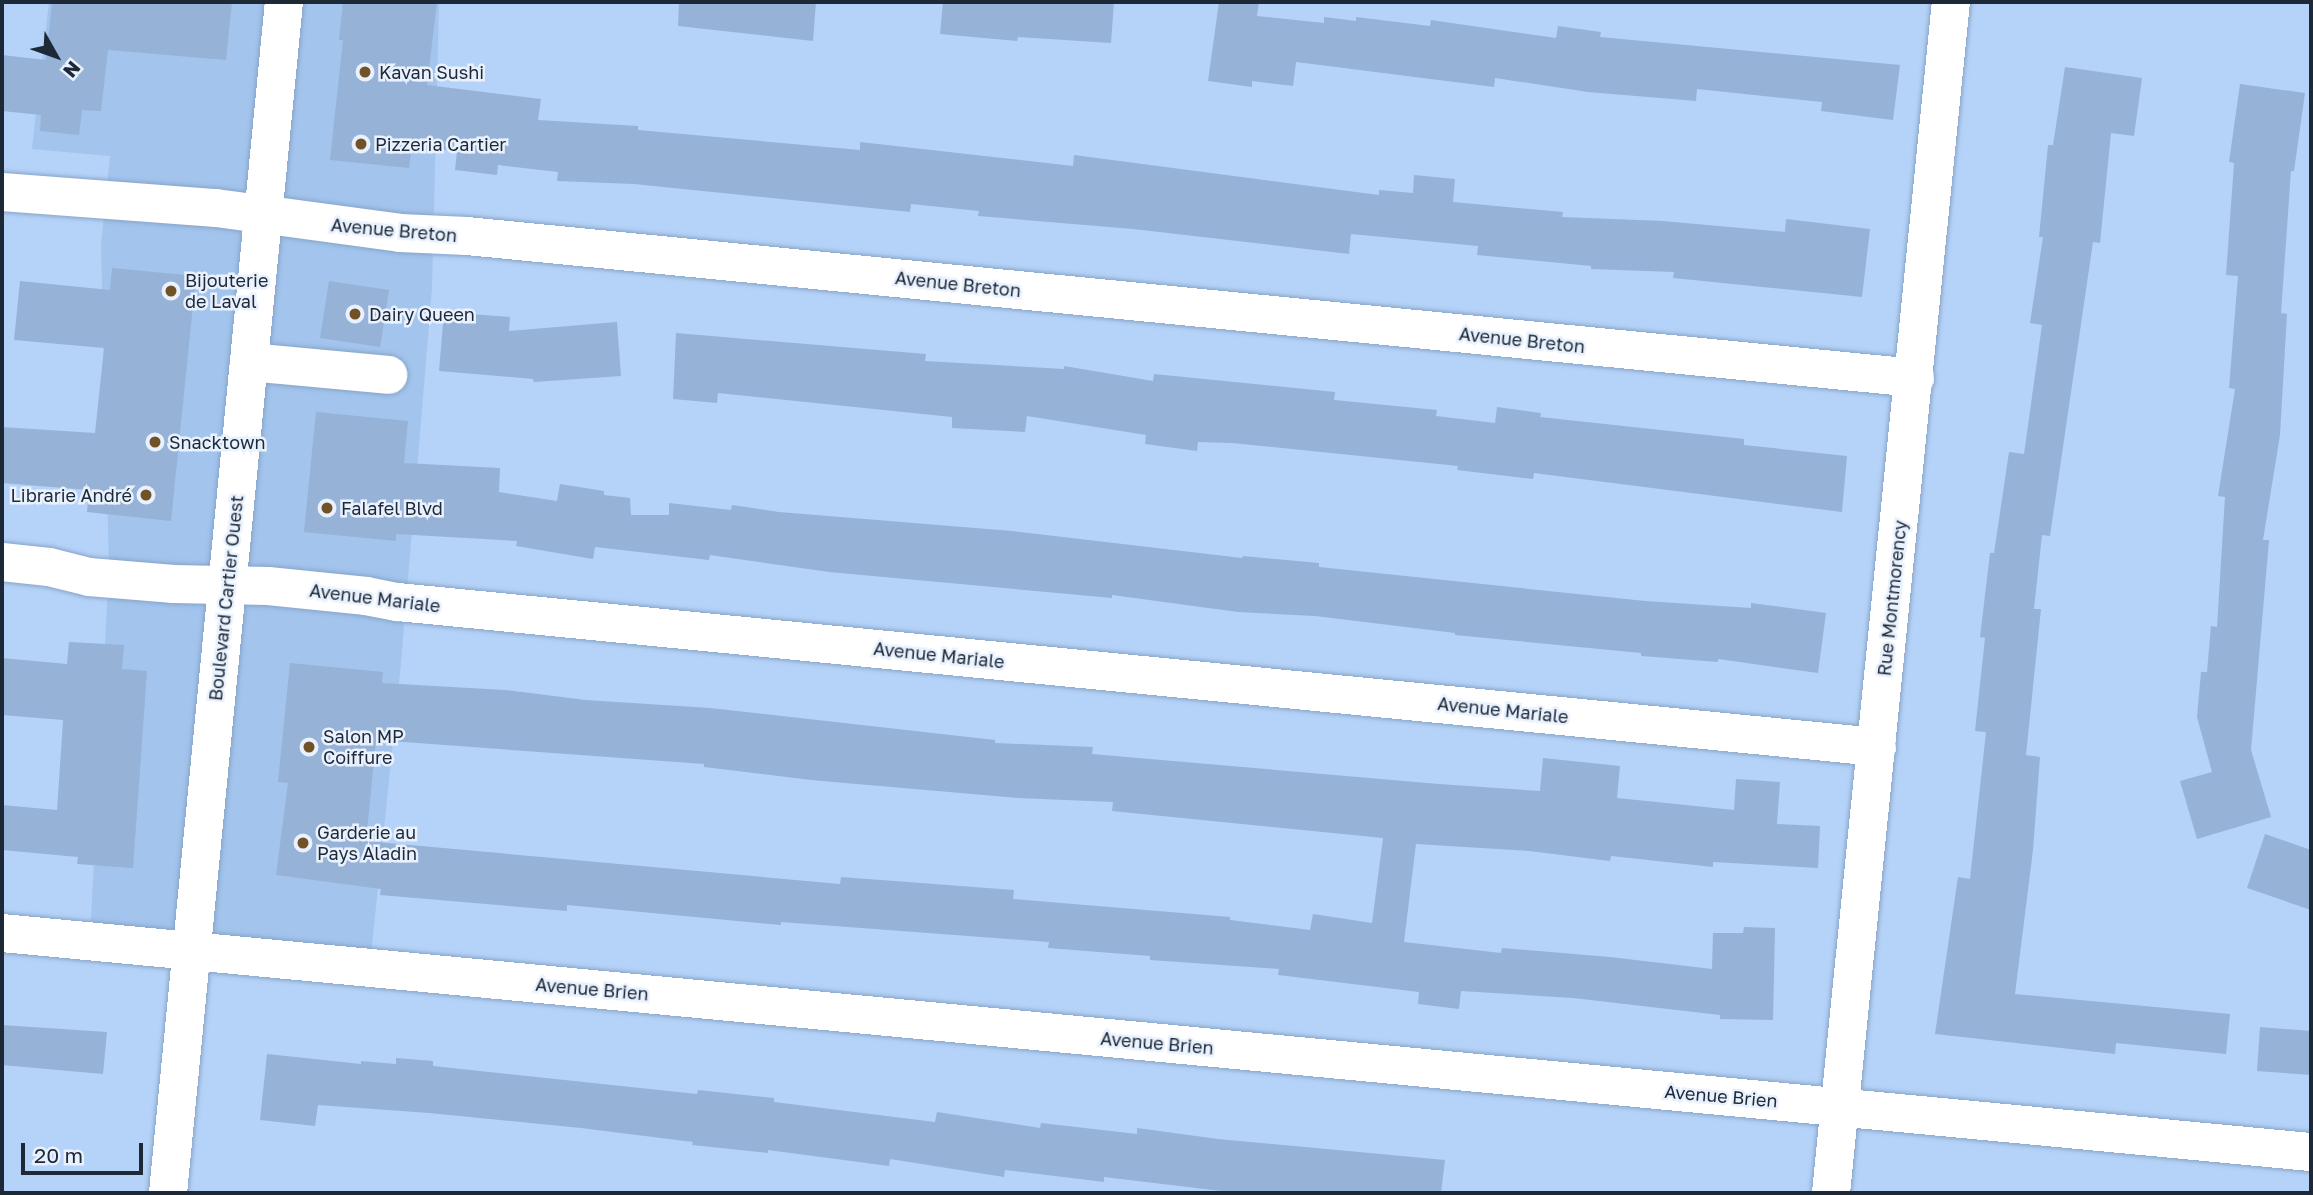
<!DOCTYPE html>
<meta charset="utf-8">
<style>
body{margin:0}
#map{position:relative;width:2313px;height:1195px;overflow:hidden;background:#b5d2f8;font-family:"Golos Text",sans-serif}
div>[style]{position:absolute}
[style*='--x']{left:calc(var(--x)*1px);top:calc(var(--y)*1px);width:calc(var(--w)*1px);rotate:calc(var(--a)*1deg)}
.built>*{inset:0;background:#a2c4ed}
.building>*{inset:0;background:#96b2d7}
.path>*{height:4.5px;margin-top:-2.25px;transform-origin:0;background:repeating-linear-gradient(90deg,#62758f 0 5px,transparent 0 8.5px)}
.roads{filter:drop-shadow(0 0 2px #88a4c8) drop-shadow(0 0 2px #88a4c8)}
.minor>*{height:38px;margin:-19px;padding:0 19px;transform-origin:19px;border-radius:19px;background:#fff}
.dots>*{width:19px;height:19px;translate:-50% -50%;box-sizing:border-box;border:4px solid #e8f1fd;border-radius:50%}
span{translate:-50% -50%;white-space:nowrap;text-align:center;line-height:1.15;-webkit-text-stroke:5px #e8f1fd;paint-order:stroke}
.poi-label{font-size:18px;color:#1e2938}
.left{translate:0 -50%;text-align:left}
.right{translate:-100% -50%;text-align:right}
.street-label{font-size:18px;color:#1e2938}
.frame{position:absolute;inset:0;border:4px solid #1e2938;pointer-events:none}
.north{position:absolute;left:21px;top:21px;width:70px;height:70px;-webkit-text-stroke:5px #e8f1fd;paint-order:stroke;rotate:130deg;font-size:19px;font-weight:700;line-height:28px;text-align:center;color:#1e2938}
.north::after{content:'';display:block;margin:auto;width:24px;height:32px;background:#1e2938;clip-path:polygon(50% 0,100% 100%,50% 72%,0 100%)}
.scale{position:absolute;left:21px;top:1143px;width:122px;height:32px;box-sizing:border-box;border:4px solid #1e2938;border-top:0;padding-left:9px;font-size:21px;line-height:24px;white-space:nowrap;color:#1e2938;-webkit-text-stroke:5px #e8f1fd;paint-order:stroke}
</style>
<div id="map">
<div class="built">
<i style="clip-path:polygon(49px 2px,439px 2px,432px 288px,401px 663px,371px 955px,90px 939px,109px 566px,101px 245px,110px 156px,32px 149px)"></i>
</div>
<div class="building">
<i style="clip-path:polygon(52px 2px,232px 2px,226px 60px,108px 50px,101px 111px,82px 110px,79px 135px,40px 131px,41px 115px,2px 111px,2px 55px,46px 60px)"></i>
<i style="clip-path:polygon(343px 2px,437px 2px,427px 85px,541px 99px,538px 120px,638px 126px,638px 130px,860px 150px,860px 142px,1073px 166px,1074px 155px,1379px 195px,1379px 190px,1413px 193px,1414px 175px,1455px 179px,1453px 202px,1563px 212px,1562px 217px,1663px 221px,1785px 232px,1786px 219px,1870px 229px,1862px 297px,1673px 278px,1674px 272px,1591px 269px,1591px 266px,1477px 255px,1478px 246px,1351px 234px,1349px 254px,1133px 229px,978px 216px,979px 211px,911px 204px,910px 212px,634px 184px,557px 181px,558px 172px,498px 165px,497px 175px,455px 170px,457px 151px,412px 146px,409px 168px,330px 160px,343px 40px,339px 40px)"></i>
<i style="clip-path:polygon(679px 2px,816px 2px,813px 41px,678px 26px)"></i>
<i style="clip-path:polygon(943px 2px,1114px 2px,1111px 43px,1018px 37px,1017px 41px,940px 34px)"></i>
<i style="clip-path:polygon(1219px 2px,1259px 2px,1257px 16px,1324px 23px,1324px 17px,1356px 21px,1356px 17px,1430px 26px,1431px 20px,1556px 38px,1558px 26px,1601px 32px,1600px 37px,1900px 65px,1893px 120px,1821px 111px,1822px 102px,1697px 89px,1696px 101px,1588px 92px,1495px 78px,1494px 87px,1296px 62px,1293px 86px,1252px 81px,1252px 87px,1208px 81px)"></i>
<i style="clip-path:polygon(2065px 67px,2142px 78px,2134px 136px,2111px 133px,2100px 243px,2093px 242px,2050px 536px,2042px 535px,2034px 609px,2041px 609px,2026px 755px,2040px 757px,2033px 850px,2015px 994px,2230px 1014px,2226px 1054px,2116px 1043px,2115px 1054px,1935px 1034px,1958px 877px,1970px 879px,1986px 732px,1975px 731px,1985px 638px,1980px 637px,1990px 553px,1994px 553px,2009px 452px,2024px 454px,2042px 325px,2030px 323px,2043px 237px,2039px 237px,2048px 145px,2053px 145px)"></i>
<i style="clip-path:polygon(2240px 84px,2305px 93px,2294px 171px,2291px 171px,2281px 313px,2287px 314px,2280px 435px,2263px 540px,2269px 540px,2251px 750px,2271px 817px,2197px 839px,2180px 781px,2212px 772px,2197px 717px,2201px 672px,2207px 672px,2211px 626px,2217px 627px,2225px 497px,2218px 496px,2235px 389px,2229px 388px,2238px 276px,2226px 275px,2234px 163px,2229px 162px)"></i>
<i style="clip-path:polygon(112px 268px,196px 276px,171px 521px,87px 512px,89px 490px,2px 483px,2px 427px,95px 433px,104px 348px,14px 340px,20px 281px,110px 290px)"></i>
<i style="clip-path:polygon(329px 281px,389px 290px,380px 347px,320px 338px)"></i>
<i style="clip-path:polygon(444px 312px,510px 317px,509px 331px,617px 322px,621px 376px,534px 382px,533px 379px,439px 371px)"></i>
<i style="clip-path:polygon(676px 333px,926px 354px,925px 361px,1064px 369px,1064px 366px,1153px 381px,1154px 374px,1335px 392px,1334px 400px,1437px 410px,1436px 416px,1495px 423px,1497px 407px,1541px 413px,1540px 417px,1744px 439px,1744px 445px,1847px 456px,1842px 512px,1534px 473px,1533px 479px,1457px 470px,1458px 466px,1232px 443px,1198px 442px,1197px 451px,1145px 444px,1146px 435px,1027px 416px,1025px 432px,952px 428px,952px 417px,718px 393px,717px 403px,673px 399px)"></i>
<i style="clip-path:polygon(316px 412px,408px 421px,404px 463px,500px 468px,499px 492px,557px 501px,560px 484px,604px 491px,604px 495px,630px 498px,631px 515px,669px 515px,669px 503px,731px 510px,732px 505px,779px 512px,1012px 531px,1242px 558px,1243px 556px,1319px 563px,1319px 567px,1645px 601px,1751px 608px,1751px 603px,1826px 613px,1818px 673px,1718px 659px,1718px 662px,1641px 656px,1641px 653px,1455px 635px,1455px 633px,1315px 616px,1238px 612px,1112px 595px,1112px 598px,829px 572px,710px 555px,709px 560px,595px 547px,593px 559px,516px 546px,517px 541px,396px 534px,396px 541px,304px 532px)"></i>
<i style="clip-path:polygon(69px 642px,124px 645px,122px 669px,147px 671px,133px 868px,77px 864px,78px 857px,2px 850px,2px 805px,57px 810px,63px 720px,2px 715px,2px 658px,67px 664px)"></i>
<i style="clip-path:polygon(evenodd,290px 663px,383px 672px,382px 683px,505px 690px,586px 700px,710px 708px,995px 740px,995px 743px,1093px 747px,1092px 754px,1439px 784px,1540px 791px,1543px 758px,1620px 766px,1617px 798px,1734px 810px,1736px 779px,1780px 782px,1777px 824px,1820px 826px,1818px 868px,1713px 862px,1713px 867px,1611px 856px,1610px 861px,1529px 851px,1416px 844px,1404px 942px,1501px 953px,1502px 948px,1610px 957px,1712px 969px,1713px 933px,1743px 933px,1744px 927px,1775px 928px,1773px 1020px,1720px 1019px,1720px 1015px,1573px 998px,1461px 991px,1459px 1009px,1418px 1004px,1419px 992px,1278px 975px,1279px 969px,1150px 960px,1150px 956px,1048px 948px,1049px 942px,781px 922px,781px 925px,567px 905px,567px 911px,380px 895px,381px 889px,276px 875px,288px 783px,278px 782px,290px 663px,376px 740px,704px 764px,704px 767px,811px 780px,1018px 798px,1113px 802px,1112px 811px,1383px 838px,1372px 923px,1313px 914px,1310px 930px,1230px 920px,1230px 917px,1013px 899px,1014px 890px,841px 877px,840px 884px,366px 841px,376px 740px)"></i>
<i style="clip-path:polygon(2265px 834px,2311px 850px,2311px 910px,2247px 888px)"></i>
<i style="clip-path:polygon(2px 1025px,107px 1032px,103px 1074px,2px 1065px)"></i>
<i style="clip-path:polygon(2260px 1027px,2311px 1031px,2311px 1075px,2257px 1071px)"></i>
<i style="clip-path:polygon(267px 1054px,361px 1064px,361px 1061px,396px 1064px,396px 1058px,433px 1061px,433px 1066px,697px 1094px,698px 1090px,774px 1098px,774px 1102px,935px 1122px,937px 1112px,1040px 1128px,1041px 1123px,1137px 1134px,1137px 1128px,1218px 1139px,1445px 1160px,1441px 1193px,1238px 1193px,1104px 1177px,1104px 1182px,1005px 1170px,1004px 1177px,890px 1159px,889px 1166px,768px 1150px,768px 1153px,692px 1145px,693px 1142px,581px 1128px,429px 1113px,318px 1105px,315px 1126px,260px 1120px)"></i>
</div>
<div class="path">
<i style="--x:122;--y:2;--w:7;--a:0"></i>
</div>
<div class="roads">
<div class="minor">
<i style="--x:2;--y:192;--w:215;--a:4.3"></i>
<i style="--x:216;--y:208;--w:186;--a:7.7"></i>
<i style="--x:400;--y:233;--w:67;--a:2.6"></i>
<i style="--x:467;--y:236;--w:1455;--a:5.6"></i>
<i style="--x:249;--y:362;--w:140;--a:5.3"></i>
<i style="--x:2;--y:562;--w:47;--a:6.1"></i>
<i style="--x:49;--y:567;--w:41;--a:14"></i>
<i style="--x:89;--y:577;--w:85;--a:4.7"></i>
<i style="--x:174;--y:584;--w:94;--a:1.2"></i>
<i style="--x:268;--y:586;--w:99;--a:5.8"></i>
<i style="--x:366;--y:596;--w:33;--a:11"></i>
<i style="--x:398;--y:602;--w:1486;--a:5.6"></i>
<i style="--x:2;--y:933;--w:2319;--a:5.42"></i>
<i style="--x:168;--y:1193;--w:1197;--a:-84.44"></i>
<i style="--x:1831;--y:1193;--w:1197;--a:-84.25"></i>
</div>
</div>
<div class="dots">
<i style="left:365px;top:72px;background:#705226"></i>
<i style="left:361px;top:144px;background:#705226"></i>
<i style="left:171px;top:291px;background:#705226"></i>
<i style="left:355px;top:314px;background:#705226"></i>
<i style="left:155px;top:442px;background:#705226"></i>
<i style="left:146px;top:495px;background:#705226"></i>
<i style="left:327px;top:508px;background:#705226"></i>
<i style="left:309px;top:747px;background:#705226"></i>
<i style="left:303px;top:843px;background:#705226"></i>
</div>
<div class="poi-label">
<span class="left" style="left:379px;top:72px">Kavan Sushi</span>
<span class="left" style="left:375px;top:144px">Pizzeria Cartier</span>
<span class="left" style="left:185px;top:291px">Bijouterie<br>de Laval</span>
<span class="left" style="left:369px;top:314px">Dairy Queen</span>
<span class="left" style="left:169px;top:442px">Snacktown</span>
<span class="right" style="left:132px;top:495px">Librarie André</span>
<span class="left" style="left:341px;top:508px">Falafel Blvd</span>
<span class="left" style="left:323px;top:747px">Salon MP<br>Coiffure</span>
<span class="left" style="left:317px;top:843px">Garderie au<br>Pays Aladin</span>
</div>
<div class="street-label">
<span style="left:394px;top:230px;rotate:5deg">Avenue Breton</span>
<span style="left:958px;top:284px;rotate:6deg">Avenue Breton</span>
<span style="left:1522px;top:340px;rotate:6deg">Avenue Breton</span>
<span style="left:226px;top:598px;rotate:-84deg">Boulevard Cartier Ouest</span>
<span style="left:375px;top:598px;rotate:7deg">Avenue Mariale</span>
<span style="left:1892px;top:598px;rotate:-84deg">Rue Montmorency</span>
<span style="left:939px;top:655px;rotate:6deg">Avenue Mariale</span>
<span style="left:1503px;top:710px;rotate:6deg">Avenue Mariale</span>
<span style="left:592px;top:989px;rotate:5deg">Avenue Brien</span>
<span style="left:1157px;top:1043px;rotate:5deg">Avenue Brien</span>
<span style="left:1721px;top:1096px;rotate:5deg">Avenue Brien</span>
</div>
<div class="frame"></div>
<div class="north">N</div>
<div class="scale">20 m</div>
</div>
